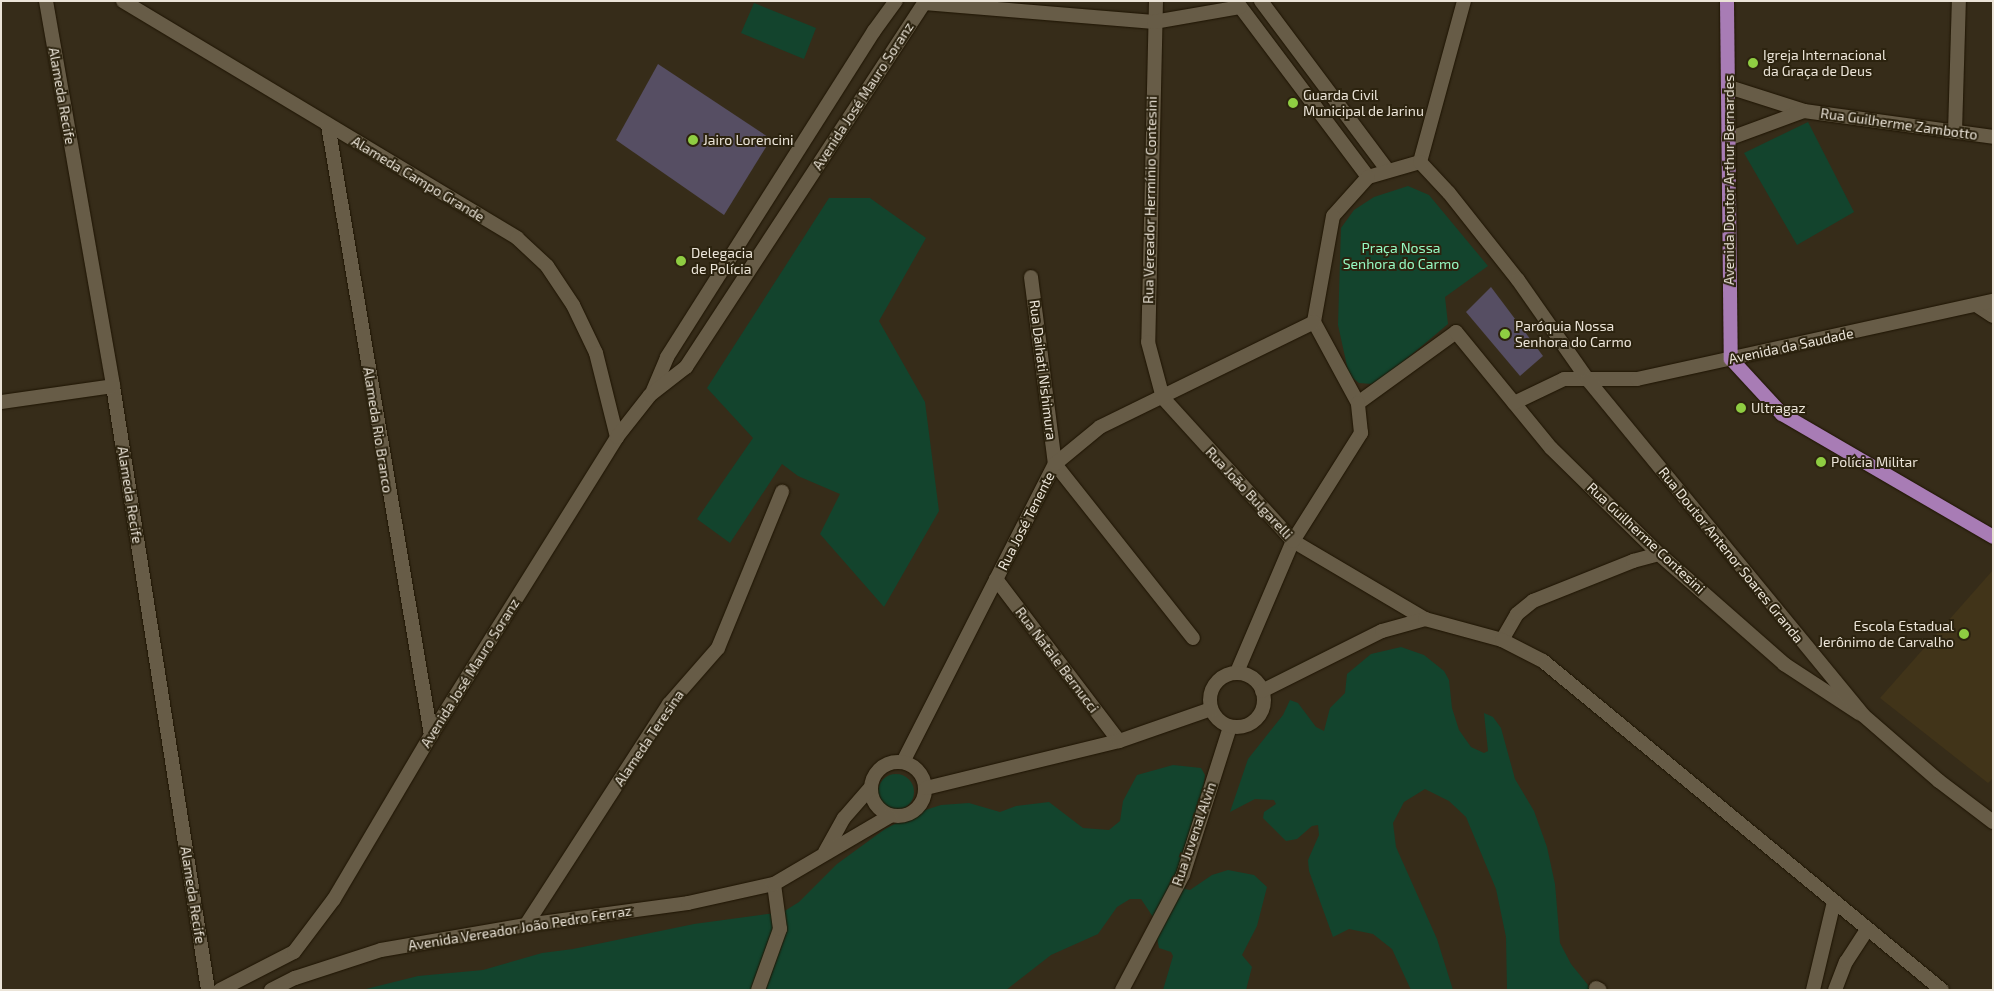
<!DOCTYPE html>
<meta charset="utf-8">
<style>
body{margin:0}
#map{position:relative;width:1994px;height:991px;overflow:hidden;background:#362c19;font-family:"Exo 2",sans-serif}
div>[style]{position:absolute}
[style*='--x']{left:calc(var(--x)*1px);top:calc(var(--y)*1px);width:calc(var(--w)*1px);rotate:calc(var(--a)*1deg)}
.built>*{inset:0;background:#413419}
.green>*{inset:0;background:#13442d}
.round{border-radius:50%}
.building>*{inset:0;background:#564e63}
.roads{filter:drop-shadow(0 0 1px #1e1403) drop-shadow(0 0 1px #1e1403)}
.minor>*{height:14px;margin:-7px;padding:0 7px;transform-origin:7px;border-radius:7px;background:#675c47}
.secondary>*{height:14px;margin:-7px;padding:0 7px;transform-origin:7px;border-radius:7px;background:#675c47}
.secondary>.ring{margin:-7px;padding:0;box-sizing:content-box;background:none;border:14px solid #675c47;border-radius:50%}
.primary>*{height:14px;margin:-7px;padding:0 7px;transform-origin:7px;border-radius:7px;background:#a87cb5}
.dots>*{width:14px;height:14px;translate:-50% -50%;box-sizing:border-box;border:2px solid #2c230f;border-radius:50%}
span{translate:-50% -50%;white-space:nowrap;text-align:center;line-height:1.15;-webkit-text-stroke:4px #2c230f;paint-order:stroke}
.poi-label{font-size:14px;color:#ebe4d8}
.left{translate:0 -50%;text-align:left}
.right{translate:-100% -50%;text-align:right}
.street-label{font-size:14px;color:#ebe4d8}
.park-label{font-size:14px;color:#96fac3}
.frame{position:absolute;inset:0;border:2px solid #ebe4d8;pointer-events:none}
</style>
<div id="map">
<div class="built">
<i style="clip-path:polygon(1993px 570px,1993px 778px,1988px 783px,1880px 698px)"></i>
</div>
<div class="green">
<i style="clip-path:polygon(754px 3px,816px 28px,804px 59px,741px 33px)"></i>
<i style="clip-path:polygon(1808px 122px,1854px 212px,1797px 245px,1744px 153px)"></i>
<i style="clip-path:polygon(1408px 186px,1429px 195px,1488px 266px,1445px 297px,1448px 324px,1385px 377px,1372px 384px,1359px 383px,1349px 375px,1338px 325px,1341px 228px,1354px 210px,1374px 197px)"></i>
<i style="clip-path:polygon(829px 198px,870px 198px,926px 238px,879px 321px,925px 402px,939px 511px,884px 607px,820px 534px,840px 494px,798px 476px,782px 464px,730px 543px,697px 519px,753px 438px,707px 388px)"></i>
<i style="clip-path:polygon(1401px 647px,1424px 655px,1444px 671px,1449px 680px,1452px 708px,1459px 730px,1471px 747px,1484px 753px,1488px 751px,1484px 713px,1493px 717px,1501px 728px,1515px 779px,1534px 811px,1547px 847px,1555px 884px,1560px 943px,1571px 964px,1592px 990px,1507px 990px,1506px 937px,1496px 889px,1466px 817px,1449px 801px,1425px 789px,1404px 802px,1393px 823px,1396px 847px,1437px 939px,1453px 990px,1411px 990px,1392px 949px,1373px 934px,1349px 929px,1333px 937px,1309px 871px,1308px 860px,1319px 835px,1318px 825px,1312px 826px,1297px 839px,1286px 841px,1263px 818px,1264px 812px,1276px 804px,1274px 800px,1255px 799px,1230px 812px,1248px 759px,1283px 715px,1290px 700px,1298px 703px,1316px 727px,1324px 731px,1330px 708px,1345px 693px,1347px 674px,1371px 654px)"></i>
<i style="clip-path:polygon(1173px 765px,1201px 768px,1205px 775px,1201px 810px,1183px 875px,1185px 889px,1190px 890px,1212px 875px,1228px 870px,1254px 875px,1267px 887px,1257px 926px,1242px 955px,1252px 967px,1246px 990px,1163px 990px,1173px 956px,1171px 952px,1159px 948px,1153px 917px,1141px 899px,1130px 899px,1117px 907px,1098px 934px,1051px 955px,1006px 990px,362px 990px,418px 976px,483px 970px,542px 953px,573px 949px,694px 924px,783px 912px,799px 902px,837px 864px,885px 829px,916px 813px,941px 805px,969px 803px,1000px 812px,1016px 806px,1049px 802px,1083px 828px,1109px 830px,1120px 821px,1123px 801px,1137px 775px)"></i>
<i class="round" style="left:878px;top:774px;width:36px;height:36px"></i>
</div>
<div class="building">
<i style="clip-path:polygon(658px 64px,771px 139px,724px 215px,616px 140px)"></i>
<i style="clip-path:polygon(1491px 287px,1543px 356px,1520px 376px,1466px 312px)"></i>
</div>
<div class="roads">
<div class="minor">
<i style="--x:46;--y:1;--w:391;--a:80.1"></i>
<i style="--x:113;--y:386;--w:611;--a:81.06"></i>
<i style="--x:123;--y:1;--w:460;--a:31"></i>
<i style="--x:517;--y:238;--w:41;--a:43"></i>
<i style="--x:547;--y:266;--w:47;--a:56.3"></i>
<i style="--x:573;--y:305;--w:53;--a:64.4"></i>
<i style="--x:596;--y:353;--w:87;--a:76"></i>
<i style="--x:1156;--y:1;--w:341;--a:91.3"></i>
<i style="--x:1148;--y:342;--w:58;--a:75"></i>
<i style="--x:1163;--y:398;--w:193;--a:47.7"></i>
<i style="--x:1293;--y:541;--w:153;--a:30.6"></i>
<i style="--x:1236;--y:1;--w:220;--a:53.1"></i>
<i style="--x:1261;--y:1;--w:212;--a:53.2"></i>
<i style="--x:1729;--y:87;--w:79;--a:17.7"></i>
<i style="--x:1804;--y:111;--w:191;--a:7.8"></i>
<i style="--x:328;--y:125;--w:619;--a:80.42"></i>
<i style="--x:1955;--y:132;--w:131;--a:-88.3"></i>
<i style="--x:1728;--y:139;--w:81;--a:-20.2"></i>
<i style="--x:1420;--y:162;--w:54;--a:163.9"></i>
<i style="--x:1368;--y:177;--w:52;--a:131.9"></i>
<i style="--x:1333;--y:216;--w:108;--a:100.2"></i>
<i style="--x:1314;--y:322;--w:92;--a:61.5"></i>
<i style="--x:1358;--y:403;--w:121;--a:-35.9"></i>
<i style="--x:1456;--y:332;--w:150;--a:50.7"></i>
<i style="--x:1551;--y:448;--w:151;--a:44.5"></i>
<i style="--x:1659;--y:554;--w:167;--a:41.3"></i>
<i style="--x:1784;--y:664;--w:90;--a:33.2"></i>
<i style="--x:1031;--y:277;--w:189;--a:82.7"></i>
<i style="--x:1055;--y:464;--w:222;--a:51.6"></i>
<i style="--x:1976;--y:305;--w:20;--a:33"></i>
<i style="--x:652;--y:393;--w:39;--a:-67"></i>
<i style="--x:667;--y:357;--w:386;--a:-57.6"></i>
<i style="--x:874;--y:31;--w:37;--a:-54"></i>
<i style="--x:1;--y:402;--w:113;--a:-8.1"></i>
<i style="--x:1514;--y:403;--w:55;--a:-25.6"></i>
<i style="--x:1564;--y:379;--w:73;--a:0"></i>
<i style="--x:1637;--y:379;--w:364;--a:-12.4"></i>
<i style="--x:996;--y:579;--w:203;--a:52.8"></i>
<i style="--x:1502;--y:640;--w:30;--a:-60"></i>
<i style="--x:1517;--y:614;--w:21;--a:-39"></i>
<i style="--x:1533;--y:601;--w:108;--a:-21.8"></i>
<i style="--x:1633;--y:561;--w:27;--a:-15"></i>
<i style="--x:1237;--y:672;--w:142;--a:-66.9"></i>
<i style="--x:1293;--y:541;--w:128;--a:-57.8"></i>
<i style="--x:1361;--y:433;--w:30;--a:-96"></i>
<i style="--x:903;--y:762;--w:335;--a:-63"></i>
<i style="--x:1055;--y:464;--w:58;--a:-39.4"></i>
<i style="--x:1100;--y:427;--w:238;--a:-26.1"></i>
<i style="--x:526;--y:925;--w:263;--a:-57.1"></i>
<i style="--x:669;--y:704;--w:74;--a:-48.8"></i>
<i style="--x:718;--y:648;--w:169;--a:-67.7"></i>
<i style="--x:1596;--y:988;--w:4;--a:27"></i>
<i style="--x:220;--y:990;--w:83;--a:-27.2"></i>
<i style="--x:294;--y:952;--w:66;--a:-53"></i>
<i style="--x:334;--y:899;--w:191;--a:-59.4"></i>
<i style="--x:431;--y:735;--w:351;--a:-58"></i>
<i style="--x:617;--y:437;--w:53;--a:-51.8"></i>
<i style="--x:650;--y:395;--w:46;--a:-37.9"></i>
<i style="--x:686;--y:367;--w:435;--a:-56.8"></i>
<i style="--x:924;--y:3;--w:231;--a:4.7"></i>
<i style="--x:1154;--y:22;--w:87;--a:-9.9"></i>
<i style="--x:758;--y:990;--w:65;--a:-70.2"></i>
<i style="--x:780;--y:929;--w:45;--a:-97.6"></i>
<i style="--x:1122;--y:990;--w:130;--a:-62.1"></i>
<i style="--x:1183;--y:875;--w:155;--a:-72.4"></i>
<i style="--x:1813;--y:990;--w:90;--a:-76.6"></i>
<i style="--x:1835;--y:990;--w:30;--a:-69"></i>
<i style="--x:1846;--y:962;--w:38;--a:-57"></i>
</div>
<div class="secondary">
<i style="--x:1464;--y:1;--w:167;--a:105.3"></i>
<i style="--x:1420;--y:162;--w:42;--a:46.9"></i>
<i style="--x:1449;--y:193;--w:111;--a:51.6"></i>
<i style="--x:1518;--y:280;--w:122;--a:55"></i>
<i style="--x:1588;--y:380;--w:433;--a:50.6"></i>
<i style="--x:1863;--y:715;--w:101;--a:41"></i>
<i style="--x:1939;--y:781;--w:68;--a:37.2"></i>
<i class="ring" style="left:1210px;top:673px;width:40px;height:40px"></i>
<i style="--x:1262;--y:691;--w:134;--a:-26.6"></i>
<i style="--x:1382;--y:631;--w:45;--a:-15.6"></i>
<i style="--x:1425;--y:619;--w:80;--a:15.3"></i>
<i style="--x:1502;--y:640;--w:46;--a:27.1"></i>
<i style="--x:1543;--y:661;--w:517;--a:39.51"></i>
<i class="ring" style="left:871px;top:762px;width:40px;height:40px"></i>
<i style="--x:926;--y:788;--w:199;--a:-13.7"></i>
<i style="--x:1119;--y:741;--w:97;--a:-19.2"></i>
<i style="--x:825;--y:852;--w:39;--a:-61"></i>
<i style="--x:844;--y:818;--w:41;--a:-48.9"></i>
<i style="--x:271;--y:990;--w:27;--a:-27"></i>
<i style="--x:295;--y:978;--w:90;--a:-18"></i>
<i style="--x:381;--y:950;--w:147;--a:-9.8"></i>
<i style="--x:526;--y:925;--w:163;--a:-7.7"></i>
<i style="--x:688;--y:903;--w:88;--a:-12.5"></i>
<i style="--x:774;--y:884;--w:134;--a:-30.4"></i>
</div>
<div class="primary">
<i style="--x:1727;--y:1;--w:358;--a:89.4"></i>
<i style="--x:1731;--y:359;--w:75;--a:47.2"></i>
<i style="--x:1782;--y:414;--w:244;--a:30.2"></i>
</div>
</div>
<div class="dots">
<i style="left:1753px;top:63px;background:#8fcd42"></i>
<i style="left:1293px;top:103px;background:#8fcd42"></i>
<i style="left:693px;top:140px;background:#8fcd42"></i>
<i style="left:681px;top:261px;background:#8fcd42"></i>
<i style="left:1505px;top:334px;background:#8fcd42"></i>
<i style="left:1741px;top:408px;background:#8fcd42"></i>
<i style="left:1821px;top:462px;background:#8fcd42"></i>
<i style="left:1964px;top:634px;background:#8fcd42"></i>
</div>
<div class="poi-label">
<span class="left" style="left:1763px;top:63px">Igreja Internacional<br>da Graça de Deus</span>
<span class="left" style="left:1303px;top:103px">Guarda Civil<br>Municipal de Jarinu</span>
<span class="left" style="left:703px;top:140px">Jairo Lorencini</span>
<span class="left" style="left:691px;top:261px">Delegacia<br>de Polícia</span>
<span class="left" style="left:1515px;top:334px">Paróquia Nossa<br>Senhora do Carmo</span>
<span class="left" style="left:1751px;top:408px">Ultragaz</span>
<span class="left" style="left:1831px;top:462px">Polícia Militar</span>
<span class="right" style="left:1954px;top:634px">Escola Estadual<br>Jerônimo de Carvalho</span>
</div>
<div class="street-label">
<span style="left:62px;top:96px;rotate:80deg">Alameda Recife</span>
<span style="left:863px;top:96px;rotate:-57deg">Avenida José Mauro Soranz</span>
<span style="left:1899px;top:124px;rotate:8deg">Rua Guilherme Zambotto</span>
<span style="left:418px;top:179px;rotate:31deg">Alameda Campo Grande</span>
<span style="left:1729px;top:180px;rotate:-90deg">Avenida Doutor Arthur Bernardes</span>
<span style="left:1150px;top:200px;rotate:-89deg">Rua Vereador Hermínio Contesini</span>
<span style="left:1791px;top:346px;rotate:-12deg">Avenida da Saudade</span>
<span style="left:1043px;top:370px;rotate:83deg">Rua Daihati Nishimura</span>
<span style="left:378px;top:430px;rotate:81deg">Alameda Rio Branco</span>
<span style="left:1249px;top:493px;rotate:47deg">Rua João Bulgarelli</span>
<span style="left:130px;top:495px;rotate:81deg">Alameda Recife</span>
<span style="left:1026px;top:521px;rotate:-63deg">Rua José Tenente</span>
<span style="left:1646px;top:538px;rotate:43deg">Rua Guilherme Contesini</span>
<span style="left:1731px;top:555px;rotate:51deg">Rua Doutor Antenor Soares Granda</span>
<span style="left:1057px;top:660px;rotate:53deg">Rua Natale Bernucci</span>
<span style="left:470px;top:673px;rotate:-58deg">Avenida José Mauro Soranz</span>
<span style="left:649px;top:738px;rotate:-56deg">Alameda Teresina</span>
<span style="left:1194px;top:834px;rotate:-71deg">Rua Juvenal Alvin</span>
<span style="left:193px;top:895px;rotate:81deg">Alameda Recife</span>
<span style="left:520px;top:928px;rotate:-9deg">Avenida Vereador João Pedro Ferraz</span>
</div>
<div class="park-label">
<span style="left:1401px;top:256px">Praça Nossa<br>Senhora do Carmo</span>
</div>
<div class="frame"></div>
</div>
